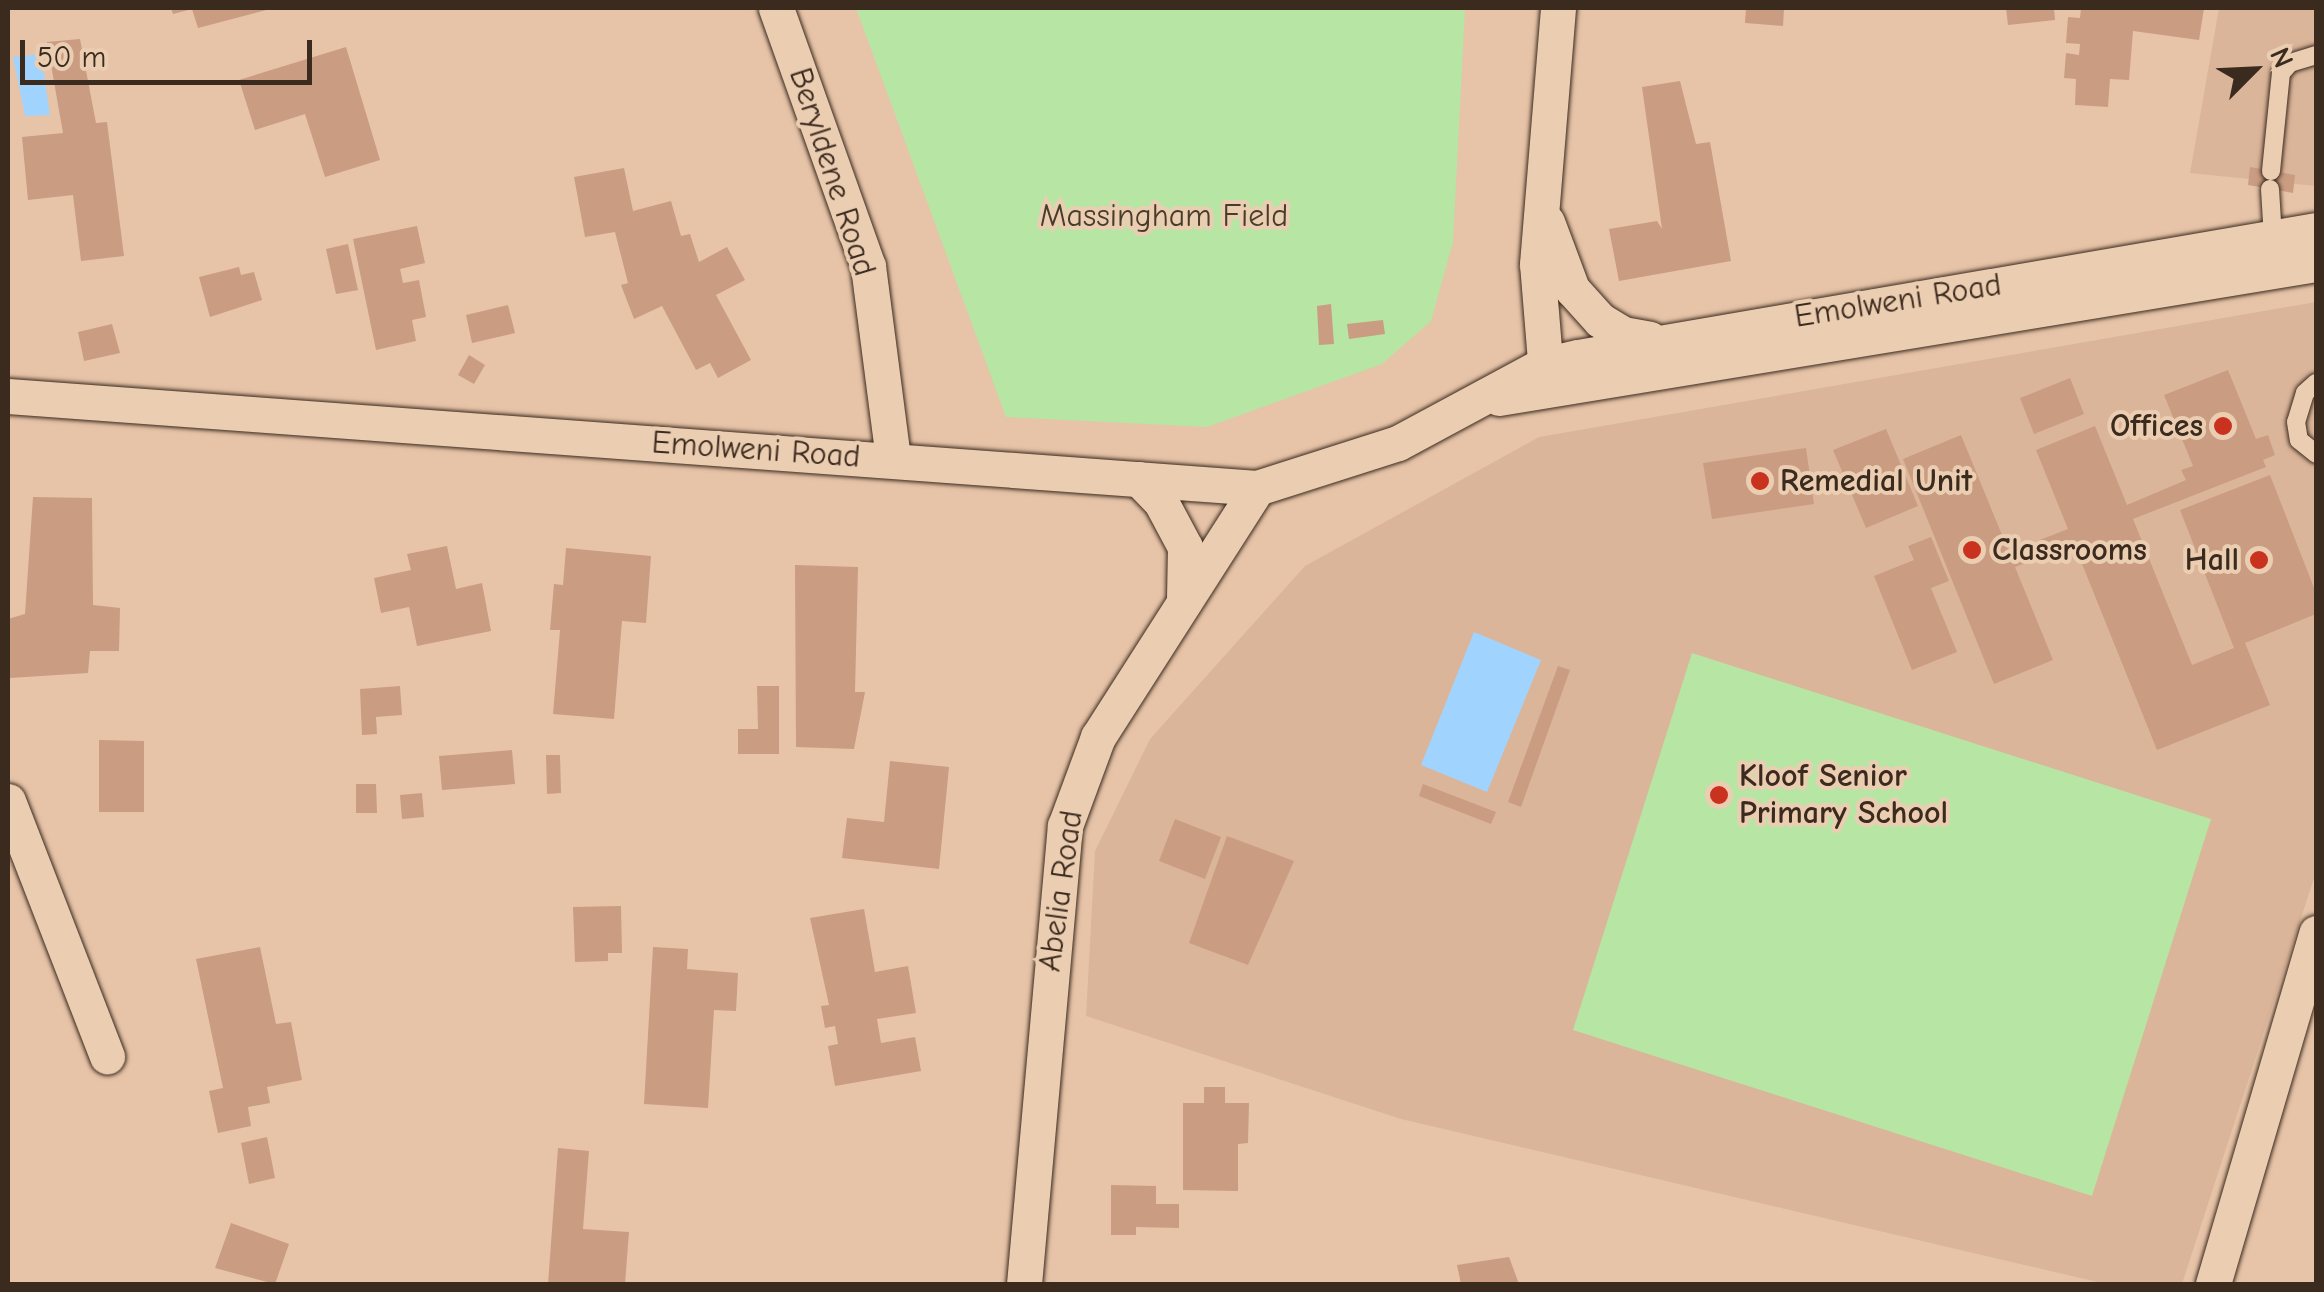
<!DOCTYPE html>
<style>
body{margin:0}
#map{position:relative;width:2324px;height:1292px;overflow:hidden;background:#e7c4a8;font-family:"Comic Neue",sans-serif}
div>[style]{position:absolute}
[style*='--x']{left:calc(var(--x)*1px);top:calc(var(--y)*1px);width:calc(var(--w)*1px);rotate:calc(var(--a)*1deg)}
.built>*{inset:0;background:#dbb59a}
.green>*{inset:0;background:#b6e5a4}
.water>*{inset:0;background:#a0d4fe}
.building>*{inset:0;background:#ca9c82}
.roads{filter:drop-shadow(0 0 2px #3b2a1e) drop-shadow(0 0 2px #3b2a1e)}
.lane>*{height:18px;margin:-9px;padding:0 9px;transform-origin:9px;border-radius:9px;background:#ebceb2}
.street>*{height:35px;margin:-17.5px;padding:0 17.5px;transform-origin:17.5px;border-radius:17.5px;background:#ebceb2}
.dots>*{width:28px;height:28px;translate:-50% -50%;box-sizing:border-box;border:5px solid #ebceb2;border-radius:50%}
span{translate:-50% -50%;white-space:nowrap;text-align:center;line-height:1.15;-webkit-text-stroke:8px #ebceb2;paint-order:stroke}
.street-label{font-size:32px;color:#3b2a1e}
.park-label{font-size:32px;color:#473d2b}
.poi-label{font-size:32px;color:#3b2a1e;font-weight:700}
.right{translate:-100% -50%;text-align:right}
.left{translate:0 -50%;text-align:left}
.frame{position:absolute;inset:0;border:10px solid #3b2a1e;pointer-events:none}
.north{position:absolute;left:2204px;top:20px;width:100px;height:100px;-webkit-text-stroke:8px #ebceb2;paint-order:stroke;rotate:66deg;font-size:28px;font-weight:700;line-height:40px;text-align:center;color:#3b2a1e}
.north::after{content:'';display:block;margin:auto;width:35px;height:45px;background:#3b2a1e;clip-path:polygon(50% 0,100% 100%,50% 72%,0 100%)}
.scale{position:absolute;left:20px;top:40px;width:292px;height:45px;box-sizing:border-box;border:5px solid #3b2a1e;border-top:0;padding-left:12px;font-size:30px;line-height:35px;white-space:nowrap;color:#3b2a1e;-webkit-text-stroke:8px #ebceb2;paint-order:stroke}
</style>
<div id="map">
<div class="built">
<i style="clip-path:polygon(2219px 8px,2316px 8px,2316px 186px,2190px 173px)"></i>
<i style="clip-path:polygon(2316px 302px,2316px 872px,2182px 1284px,2106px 1284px,1401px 1119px,1086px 1016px,1095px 851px,1150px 739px,1305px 566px,1539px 437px)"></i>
</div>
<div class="green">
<i style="clip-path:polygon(856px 8px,1465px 8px,1453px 242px,1431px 321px,1382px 364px,1207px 427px,1006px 417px)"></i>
<i style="clip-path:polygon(1692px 653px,2211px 819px,2092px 1196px,1573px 1030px)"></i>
</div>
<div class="water">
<i style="clip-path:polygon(41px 54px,50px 115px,25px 116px,13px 57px)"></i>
<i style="clip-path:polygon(1474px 632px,1541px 660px,1487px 792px,1421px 765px)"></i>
</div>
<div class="building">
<i style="clip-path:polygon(171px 8px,269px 8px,270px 9px,198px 28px,192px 9px,173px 14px)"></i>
<i style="clip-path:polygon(1746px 8px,1784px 8px,1783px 26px,1745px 23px)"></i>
<i style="clip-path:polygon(2006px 8px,2054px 8px,2055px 20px,2008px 25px)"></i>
<i style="clip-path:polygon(2081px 8px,2204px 8px,2199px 40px,2133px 31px,2129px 80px,2110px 79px,2108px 107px,2075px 105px,2076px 79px,2064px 78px,2066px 53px,2079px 55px,2080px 44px,2066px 43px,2068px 17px,2080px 18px)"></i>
<i style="clip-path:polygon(80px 39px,96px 123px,107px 122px,124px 256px,81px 261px,73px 195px,28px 200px,22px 137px,63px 133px,47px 42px)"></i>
<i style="clip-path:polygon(346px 47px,380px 160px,325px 177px,305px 114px,255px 130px,239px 80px)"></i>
<i style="clip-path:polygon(1680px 81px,1696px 144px,1710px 142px,1731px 261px,1619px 281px,1609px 229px,1657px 221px,1662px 229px,1642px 87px)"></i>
<i style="clip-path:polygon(2250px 167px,2295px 175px,2293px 193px,2248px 185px)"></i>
<i style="clip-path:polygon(624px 168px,633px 211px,671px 201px,681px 236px,690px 234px,699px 262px,727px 247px,745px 280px,716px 295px,751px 360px,718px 378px,710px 363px,696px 370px,662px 306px,634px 319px,621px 285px,628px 283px,615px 232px,585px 237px,574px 177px)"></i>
<i style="clip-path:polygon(417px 226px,425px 263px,400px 269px,403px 283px,419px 280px,426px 317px,412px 320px,416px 341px,376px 350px,353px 239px)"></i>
<i style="clip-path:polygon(348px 244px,358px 290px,336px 294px,326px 249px)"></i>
<i style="clip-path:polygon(239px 267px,241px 275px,254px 272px,262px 300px,210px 317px,199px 277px)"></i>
<i style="clip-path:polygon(1331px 304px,1334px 344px,1319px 345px,1317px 306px)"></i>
<i style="clip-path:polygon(508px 305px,515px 333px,472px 343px,466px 315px)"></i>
<i style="clip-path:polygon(1383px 320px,1385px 334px,1349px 339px,1347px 324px)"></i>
<i style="clip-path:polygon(112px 324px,120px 353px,84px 361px,78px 332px)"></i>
<i style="clip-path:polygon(469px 355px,485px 365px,474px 384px,458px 375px)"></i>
<i style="clip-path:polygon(2228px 370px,2256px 439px,2268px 435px,2275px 455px,2263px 460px,2266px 467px,2133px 519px,2192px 665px,2234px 648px,2180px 510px,2270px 475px,2316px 593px,2316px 614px,2245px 643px,2270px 705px,2157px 750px,2074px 544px,2015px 567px,2053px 660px,1994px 684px,1903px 459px,1961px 435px,2009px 552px,2068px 529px,2036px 450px,2095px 426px,2127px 505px,2186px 480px,2181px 470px,2193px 466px,2164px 395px)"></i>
<i style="clip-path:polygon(2070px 378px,2084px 414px,2034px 434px,2020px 398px)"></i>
<i style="clip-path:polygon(1886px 429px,1918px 506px,1866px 528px,1833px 450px)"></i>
<i style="clip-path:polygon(1806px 448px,1814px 504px,1712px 519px,1703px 463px)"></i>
<i style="clip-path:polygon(33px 497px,92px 498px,93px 605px,120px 608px,119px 651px,90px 651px,88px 673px,10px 678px,8px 619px,25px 614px)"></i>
<i style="clip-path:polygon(1931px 537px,1949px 581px,1931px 588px,1957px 652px,1912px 670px,1874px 576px,1914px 560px,1908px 546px)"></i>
<i style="clip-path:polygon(447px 546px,456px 589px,482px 583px,491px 631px,417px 646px,409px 607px,381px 613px,374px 578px,411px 570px,407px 554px)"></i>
<i style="clip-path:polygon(566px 548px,651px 556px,646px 623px,622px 621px,614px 719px,553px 714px,560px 630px,550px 630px,554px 584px,563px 585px)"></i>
<i style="clip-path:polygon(795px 565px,858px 567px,855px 692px,865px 692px,854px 749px,796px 747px)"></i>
<i style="clip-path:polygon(1558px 666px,1570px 670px,1521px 807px,1508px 802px)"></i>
<i style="clip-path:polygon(400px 686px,402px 715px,376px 717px,377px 734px,362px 735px,360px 689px)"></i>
<i style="clip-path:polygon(757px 686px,779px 686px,779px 754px,738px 754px,738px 729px,758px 729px)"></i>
<i style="clip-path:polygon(99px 740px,144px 741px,144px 812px,99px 812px)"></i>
<i style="clip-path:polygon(512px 750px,515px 784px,442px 790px,439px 756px)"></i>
<i style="clip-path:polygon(546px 755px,560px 755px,561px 793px,547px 794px)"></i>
<i style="clip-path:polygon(890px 761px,949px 767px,939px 869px,842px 858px,847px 818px,884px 822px)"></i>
<i style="clip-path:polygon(356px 784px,376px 784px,377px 813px,356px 813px)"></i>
<i style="clip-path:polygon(1423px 784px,1496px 812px,1491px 824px,1419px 796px)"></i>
<i style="clip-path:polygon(422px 793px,424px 817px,402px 819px,400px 795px)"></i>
<i style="clip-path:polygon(1175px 819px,1221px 837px,1205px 879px,1159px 861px)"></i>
<i style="clip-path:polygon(1227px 836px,1294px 861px,1248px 965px,1189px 943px)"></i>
<i style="clip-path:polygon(621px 906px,622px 953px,608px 953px,608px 961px,575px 962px,573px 907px)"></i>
<i style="clip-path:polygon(864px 909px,875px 972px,908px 966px,916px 1013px,877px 1019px,881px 1043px,915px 1037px,921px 1071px,835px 1086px,828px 1046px,838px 1044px,835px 1026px,825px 1028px,821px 1006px,829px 1005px,810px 918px)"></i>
<i style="clip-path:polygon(260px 947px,276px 1024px,291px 1022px,302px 1080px,267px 1087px,270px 1103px,248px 1107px,251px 1126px,218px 1133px,209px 1091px,223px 1088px,196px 959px)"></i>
<i style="clip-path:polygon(653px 947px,688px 949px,687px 969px,738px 973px,736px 1011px,714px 1010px,708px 1108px,644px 1104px)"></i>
<i style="clip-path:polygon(1204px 1087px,1225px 1087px,1225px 1103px,1249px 1103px,1248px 1143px,1238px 1144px,1238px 1191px,1183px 1190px,1183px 1103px,1204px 1103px)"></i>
<i style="clip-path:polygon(267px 1137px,275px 1178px,249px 1184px,241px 1143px)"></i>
<i style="clip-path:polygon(558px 1148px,589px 1151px,583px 1229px,629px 1232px,625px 1284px,548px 1284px)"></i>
<i style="clip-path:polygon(1111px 1185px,1156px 1186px,1156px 1204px,1179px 1204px,1179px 1228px,1136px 1227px,1136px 1235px,1111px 1235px)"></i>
<i style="clip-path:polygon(231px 1223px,289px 1244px,275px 1284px,215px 1268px)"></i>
<i style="clip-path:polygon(1509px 1257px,1519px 1284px,1461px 1284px,1457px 1265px)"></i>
</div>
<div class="roads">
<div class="lane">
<i style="--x:2271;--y:171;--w:99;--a:-84.2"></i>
<i style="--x:2281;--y:73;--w:13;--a:-48"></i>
<i style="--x:2290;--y:63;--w:27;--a:-17"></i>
<i style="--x:2270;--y:189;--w:49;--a:86.5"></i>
<i style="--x:2316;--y:383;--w:15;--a:138"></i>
<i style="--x:2305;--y:393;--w:30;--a:107"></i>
<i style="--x:2296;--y:422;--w:18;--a:81"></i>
<i style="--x:2299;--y:440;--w:22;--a:39"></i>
</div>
<div class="street">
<i style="--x:776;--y:8;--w:274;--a:70.4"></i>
<i style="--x:868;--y:266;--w:194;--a:82.6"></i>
<i style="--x:1547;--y:222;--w:72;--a:69.5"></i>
<i style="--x:1572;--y:289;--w:42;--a:47.9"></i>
<i style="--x:1600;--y:320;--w:27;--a:31"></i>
<i style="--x:1623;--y:334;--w:27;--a:10"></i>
<i style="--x:1547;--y:385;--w:121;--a:-94.7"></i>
<i style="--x:1537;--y:264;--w:257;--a:-85.3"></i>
<i style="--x:8;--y:396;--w:1252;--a:4.21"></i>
<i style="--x:1257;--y:488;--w:148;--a:-17.7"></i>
<i style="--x:1398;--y:443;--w:165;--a:-28.3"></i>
<i style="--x:1543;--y:365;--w:36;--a:-13"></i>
<i style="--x:1578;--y:357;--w:749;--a:-9.76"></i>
<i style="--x:1499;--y:398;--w:828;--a:-9.31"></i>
<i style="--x:1139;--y:479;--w:32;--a:46"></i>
<i style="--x:1161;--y:502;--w:51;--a:61.9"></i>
<i style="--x:1185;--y:547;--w:50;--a:91.1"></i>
<i style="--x:8;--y:801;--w:274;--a:68.8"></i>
<i style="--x:1024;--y:1284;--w:460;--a:-84.9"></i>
<i style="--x:1065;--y:826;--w:95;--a:-69.7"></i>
<i style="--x:1098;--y:737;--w:295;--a:-57.4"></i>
<i style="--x:2213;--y:1284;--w:366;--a:-73.6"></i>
</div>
</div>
<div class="dots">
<i style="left:2223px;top:426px;background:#c8321e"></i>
<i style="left:1760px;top:481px;background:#c8321e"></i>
<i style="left:1972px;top:550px;background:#c8321e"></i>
<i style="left:2259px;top:560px;background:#c8321e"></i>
<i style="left:1719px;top:795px;background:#c8321e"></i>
</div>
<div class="street-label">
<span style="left:832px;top:172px;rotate:72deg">Beryldene Road</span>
<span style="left:1898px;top:301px;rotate:-9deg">Emolweni Road</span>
<span style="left:756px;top:450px;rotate:4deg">Emolweni Road</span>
<span style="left:1061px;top:891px;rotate:-82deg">Abelia Road</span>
</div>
<div class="park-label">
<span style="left:1164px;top:216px">Massingham Field</span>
</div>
<div class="poi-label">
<span class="right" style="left:2203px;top:426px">Offices</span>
<span class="left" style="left:1780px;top:481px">Remedial Unit</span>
<span class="left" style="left:1992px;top:550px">Classrooms</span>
<span class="right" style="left:2239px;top:560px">Hall</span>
<span class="left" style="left:1739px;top:795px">Kloof Senior<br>Primary School</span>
</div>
<div class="frame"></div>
<div class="north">N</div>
<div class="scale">50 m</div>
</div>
